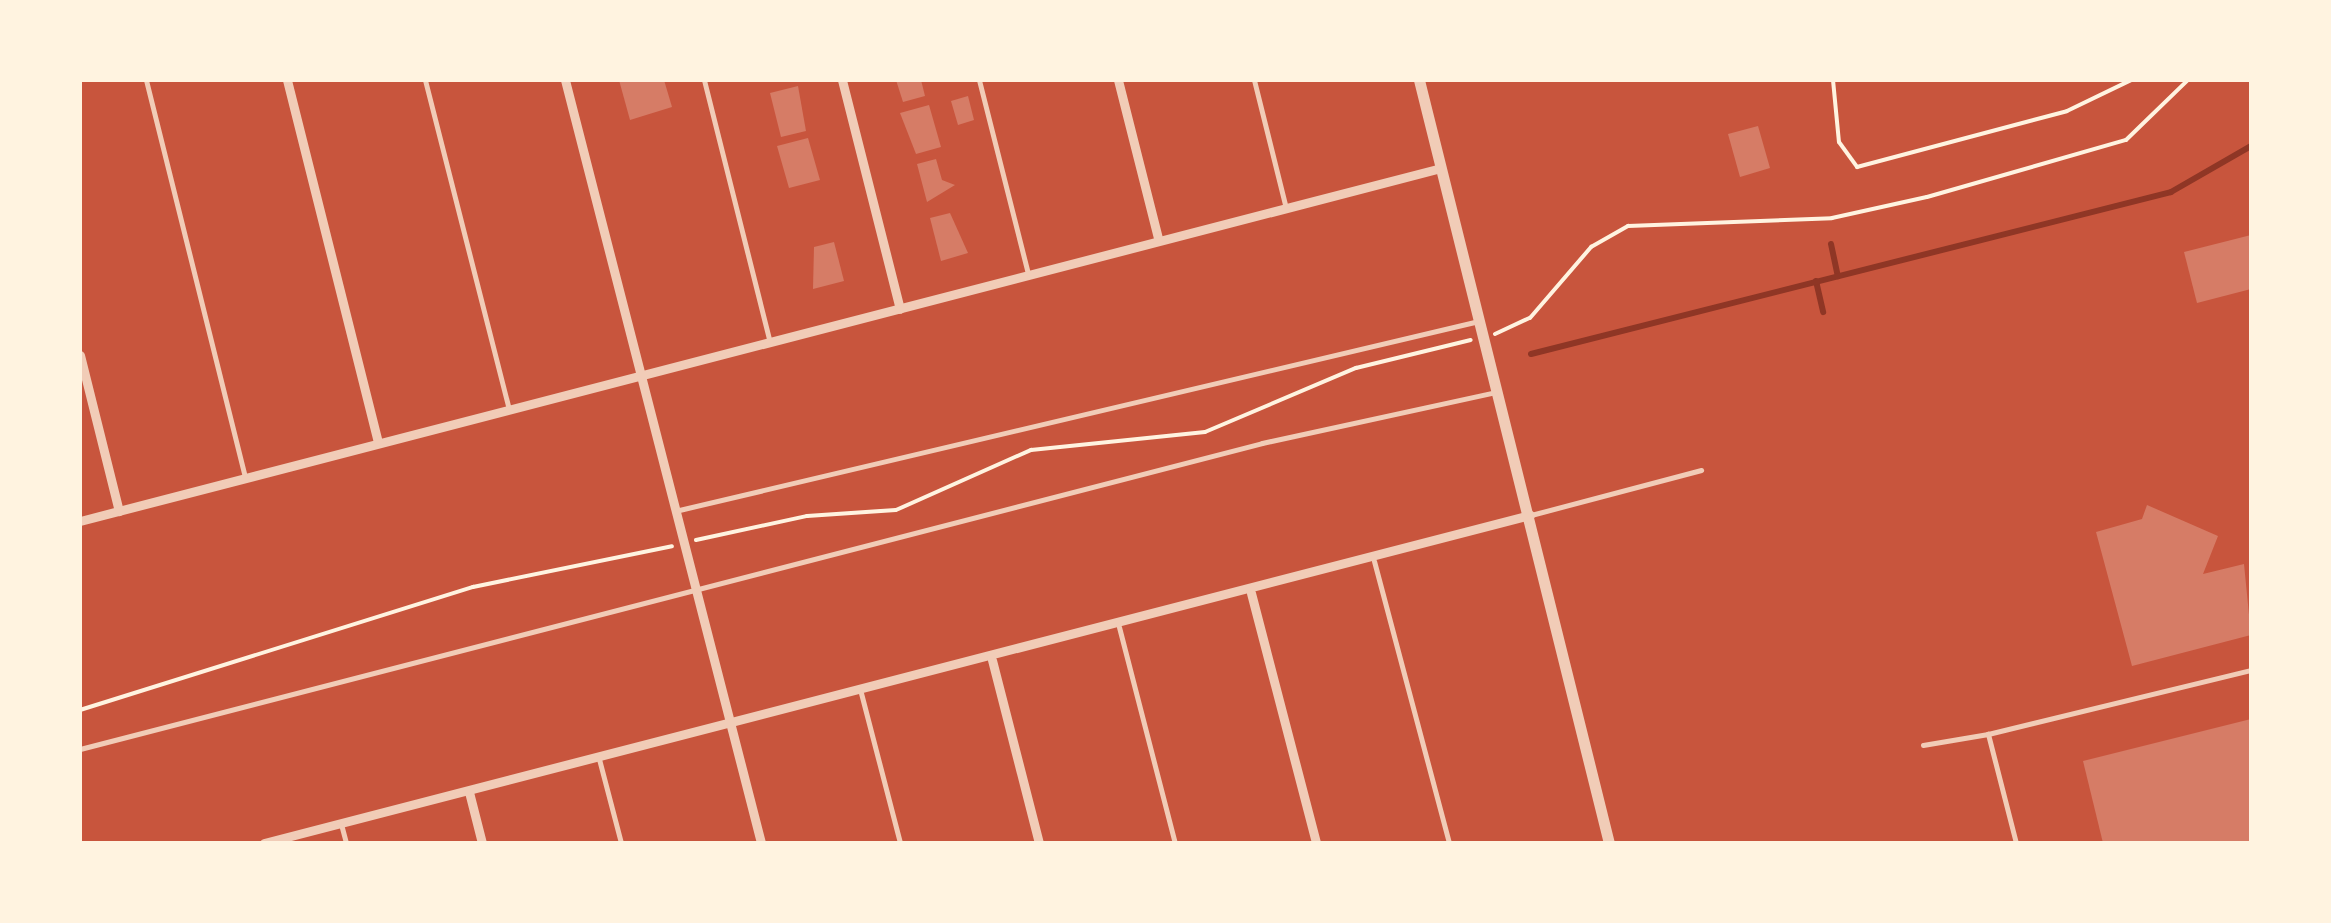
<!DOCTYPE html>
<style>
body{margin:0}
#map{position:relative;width:2331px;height:923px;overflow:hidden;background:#c8553d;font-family:"PT Sans",sans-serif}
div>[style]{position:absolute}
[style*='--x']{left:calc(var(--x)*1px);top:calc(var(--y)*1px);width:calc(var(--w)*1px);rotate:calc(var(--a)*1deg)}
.stream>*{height:6px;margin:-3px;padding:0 3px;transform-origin:3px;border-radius:3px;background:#8f3625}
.building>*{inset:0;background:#d67c66}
.path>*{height:4px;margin:-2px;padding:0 2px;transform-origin:2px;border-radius:2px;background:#fff3e0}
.service>*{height:5px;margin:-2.5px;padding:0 2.5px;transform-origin:2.5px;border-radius:2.5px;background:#f1ccb7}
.minor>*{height:9px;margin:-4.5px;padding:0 4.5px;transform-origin:4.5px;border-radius:4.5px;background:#f1ccb7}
.tertiary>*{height:11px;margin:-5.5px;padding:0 5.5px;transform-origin:5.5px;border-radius:5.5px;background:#f1ccb7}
span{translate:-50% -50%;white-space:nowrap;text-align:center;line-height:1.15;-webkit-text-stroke:8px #fff3e0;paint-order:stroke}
.frame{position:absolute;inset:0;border:82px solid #fff3e0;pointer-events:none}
</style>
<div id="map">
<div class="stream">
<i style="--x:1831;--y:244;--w:33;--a:78"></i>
<i style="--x:1816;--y:281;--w:32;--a:77"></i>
<i style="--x:1531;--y:354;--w:660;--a:-14.2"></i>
<i style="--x:2171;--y:192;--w:92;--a:-29.9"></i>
</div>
<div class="building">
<i style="clip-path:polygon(619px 80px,664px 80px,672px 107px,630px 120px)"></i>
<i style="clip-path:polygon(896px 80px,921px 80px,925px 96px,903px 102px)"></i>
<i style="clip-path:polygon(798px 86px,806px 131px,781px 137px,770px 93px)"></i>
<i style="clip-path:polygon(968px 96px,974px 120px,958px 125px,951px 101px)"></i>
<i style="clip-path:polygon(929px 105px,941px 147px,916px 154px,900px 113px)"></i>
<i style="clip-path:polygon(1758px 126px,1770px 168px,1740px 177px,1728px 134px)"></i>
<i style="clip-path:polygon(808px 138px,820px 180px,789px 188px,777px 146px)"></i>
<i style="clip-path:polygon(936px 159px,942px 180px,955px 185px,927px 202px,917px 164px)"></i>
<i style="clip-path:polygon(950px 213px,968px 253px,941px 261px,930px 218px)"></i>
<i style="clip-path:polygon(2251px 235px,2251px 289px,2197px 303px,2184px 252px)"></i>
<i style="clip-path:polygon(834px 242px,844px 281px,813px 289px,814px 247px)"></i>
<i style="clip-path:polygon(2147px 505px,2218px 536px,2203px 574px,2244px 564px,2251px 635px,2132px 666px,2096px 532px,2142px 519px)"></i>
<i style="clip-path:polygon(2251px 719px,2251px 843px,2103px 843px,2083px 761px)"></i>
</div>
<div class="path">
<i style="--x:1833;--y:80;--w:62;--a:84.5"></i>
<i style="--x:1839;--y:142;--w:31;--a:54"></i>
<i style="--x:1857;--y:167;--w:217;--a:-14.9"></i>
<i style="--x:2067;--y:111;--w:71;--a:-25.8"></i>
<i style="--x:1495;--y:334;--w:38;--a:-25"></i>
<i style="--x:1530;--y:318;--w:94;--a:-49.3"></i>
<i style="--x:1591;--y:247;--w:43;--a:-29.6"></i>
<i style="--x:1628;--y:226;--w:204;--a:-2.2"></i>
<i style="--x:1832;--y:218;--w:97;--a:-12.5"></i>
<i style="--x:1927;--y:197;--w:207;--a:-16"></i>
<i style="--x:2126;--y:140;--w:86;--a:-44.1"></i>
<i style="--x:696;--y:540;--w:114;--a:-12.2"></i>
<i style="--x:807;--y:516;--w:89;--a:-3.9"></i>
<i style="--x:896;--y:510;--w:148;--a:-24"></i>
<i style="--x:1031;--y:450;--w:175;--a:-5.9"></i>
<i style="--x:1205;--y:432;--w:164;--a:-23"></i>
<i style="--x:1356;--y:368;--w:118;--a:-13.7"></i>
<i style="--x:80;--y:710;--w:412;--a:-17.4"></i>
<i style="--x:473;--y:587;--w:203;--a:-11.6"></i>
</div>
<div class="service">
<i style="--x:146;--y:80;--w:409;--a:76"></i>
<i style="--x:425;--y:80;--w:340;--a:75.7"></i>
<i style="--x:704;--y:80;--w:270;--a:75.9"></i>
<i style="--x:979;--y:80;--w:200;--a:75.8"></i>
<i style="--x:1254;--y:80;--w:132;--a:76"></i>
<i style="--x:675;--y:511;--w:826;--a:-13.3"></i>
<i style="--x:1531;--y:515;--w:176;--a:-14.8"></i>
<i style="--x:1374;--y:561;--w:292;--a:75.1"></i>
<i style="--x:1119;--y:627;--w:223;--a:75.5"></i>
<i style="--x:861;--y:693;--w:155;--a:75.4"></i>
<i style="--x:1923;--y:745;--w:66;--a:-9.6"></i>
<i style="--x:80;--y:749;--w:1221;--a:-14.51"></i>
<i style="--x:1262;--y:443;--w:239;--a:-12.3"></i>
<i style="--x:599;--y:759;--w:87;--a:75.3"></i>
<i style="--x:341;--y:824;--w:20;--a:75"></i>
<i style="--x:2016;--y:843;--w:113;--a:-104.4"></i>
<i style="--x:1988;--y:734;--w:271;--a:-13.7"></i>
</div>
<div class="minor">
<i style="--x:287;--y:80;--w:374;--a:75.9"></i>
<i style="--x:565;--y:80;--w:788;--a:75.59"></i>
<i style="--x:842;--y:80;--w:236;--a:75.8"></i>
<i style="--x:1118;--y:80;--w:163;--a:75.8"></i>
<i style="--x:80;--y:355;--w:161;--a:76"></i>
<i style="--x:80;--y:521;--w:1406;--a:-14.54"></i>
<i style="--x:1251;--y:593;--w:258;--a:75.4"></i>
<i style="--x:992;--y:660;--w:189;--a:75.6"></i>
<i style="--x:469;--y:792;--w:53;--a:75.7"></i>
<i style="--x:264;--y:843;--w:1308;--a:-14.53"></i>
</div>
<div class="tertiary">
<i style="--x:1419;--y:80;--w:786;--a:76.02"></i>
</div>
<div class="frame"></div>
</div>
